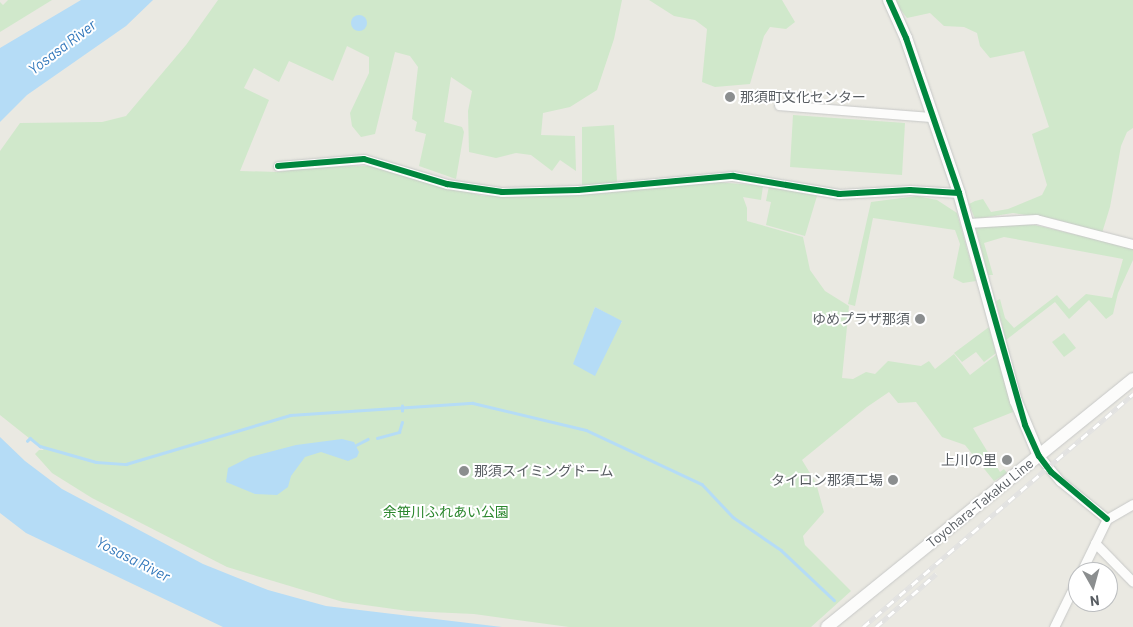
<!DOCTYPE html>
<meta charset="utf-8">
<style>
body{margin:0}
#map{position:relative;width:1133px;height:627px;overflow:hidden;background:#eae9e2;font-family:Barlow,"Noto Sans JP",sans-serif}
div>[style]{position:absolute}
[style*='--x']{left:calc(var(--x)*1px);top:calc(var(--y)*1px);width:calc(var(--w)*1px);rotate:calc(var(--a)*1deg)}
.green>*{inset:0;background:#d0e8cb}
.water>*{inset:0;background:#b5dcf6}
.round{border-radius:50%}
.stream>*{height:2.5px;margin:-1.25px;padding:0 1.25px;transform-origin:1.25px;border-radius:1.25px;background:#b5dcf6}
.roads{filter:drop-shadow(0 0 1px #c7c8c7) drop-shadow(0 0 1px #c7c8c7)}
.street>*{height:9px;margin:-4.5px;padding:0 4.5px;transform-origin:4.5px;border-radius:4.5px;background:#fcfcfb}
.secondary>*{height:12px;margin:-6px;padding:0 6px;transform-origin:6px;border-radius:6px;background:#fcfcfb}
.rail>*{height:4.5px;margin-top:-2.25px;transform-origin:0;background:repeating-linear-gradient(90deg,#fff 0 8px,#e2e2e1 0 16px);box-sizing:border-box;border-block:1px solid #e2e2e1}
.cycleway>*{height:6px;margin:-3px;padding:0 3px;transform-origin:3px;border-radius:3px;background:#00873e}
.dots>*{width:14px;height:14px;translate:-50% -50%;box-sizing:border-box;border:2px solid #fff;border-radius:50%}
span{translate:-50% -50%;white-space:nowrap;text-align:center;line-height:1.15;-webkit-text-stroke:4px #fff;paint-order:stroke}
.poi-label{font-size:14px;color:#585d62}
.left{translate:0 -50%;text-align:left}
.right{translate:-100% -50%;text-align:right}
.street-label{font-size:14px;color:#585d62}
.park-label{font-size:14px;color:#2c872e}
.water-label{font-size:15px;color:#3177bb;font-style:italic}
.north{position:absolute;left:1068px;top:562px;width:50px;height:50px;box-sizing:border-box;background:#fff;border:1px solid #bcbec0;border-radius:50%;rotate:173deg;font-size:14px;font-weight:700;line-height:20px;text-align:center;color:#585d62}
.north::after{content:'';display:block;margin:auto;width:18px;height:22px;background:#8b8e8f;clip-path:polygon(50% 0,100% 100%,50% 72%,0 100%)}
</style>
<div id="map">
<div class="green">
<i style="clip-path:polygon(8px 0,52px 0,0 32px,0 2px,3px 5px)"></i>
<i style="clip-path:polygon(evenodd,218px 0,622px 0,614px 39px,597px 90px,570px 107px,543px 113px,541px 135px,575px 136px,576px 171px,560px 160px,552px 171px,531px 155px,516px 153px,496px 158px,469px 152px,468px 111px,472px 91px,451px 77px,444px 122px,462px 127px,464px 132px,456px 179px,419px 166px,426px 134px,415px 131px,417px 122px,412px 119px,418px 67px,410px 56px,395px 52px,375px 134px,361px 137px,352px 126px,350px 113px,369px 73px,369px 57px,347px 46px,333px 81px,289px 61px,279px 82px,254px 68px,244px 88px,269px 100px,240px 171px,278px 172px,311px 167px,369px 166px,483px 196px,604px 193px,707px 181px,763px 186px,761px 200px,743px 197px,747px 208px,747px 221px,803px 237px,810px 270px,825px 291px,849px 306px,842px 378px,853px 379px,866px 372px,875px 374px,888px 361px,921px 366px,929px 361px,935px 369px,954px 354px,970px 375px,997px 354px,1013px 412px,973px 428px,1000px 472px,1004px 469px,1007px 473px,994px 481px,965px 445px,942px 437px,916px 402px,898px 403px,889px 392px,867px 407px,802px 460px,816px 483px,824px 512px,803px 536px,805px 545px,851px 591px,811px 627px,569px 627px,474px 614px,408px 611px,343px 602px,227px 567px,92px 498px,52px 473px,35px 454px,39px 450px,44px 450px,0 415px,0 151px,20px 123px,102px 122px,126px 116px,186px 45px,218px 0,595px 307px,622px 322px,573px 364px,579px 353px,595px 307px)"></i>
<i style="clip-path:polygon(649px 0,782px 0,795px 22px,786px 29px,770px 27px,764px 36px,750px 84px,715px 87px,702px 82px,707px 29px,695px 20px,674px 16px)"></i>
<i style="clip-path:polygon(893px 0,1133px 0,1133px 128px,1127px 132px,1121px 146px,1110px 207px,1102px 233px,1054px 219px,1013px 213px,975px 219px,969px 204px,975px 201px,983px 199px,991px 212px,1008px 209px,1042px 195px,1047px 185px,1032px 134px,1049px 127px,1024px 51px,990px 58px,980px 46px,977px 33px,964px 27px,944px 26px,930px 13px,907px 18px)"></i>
<i style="clip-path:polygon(793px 115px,905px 123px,902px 175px,790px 167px)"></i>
<i style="clip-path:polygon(614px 125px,617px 182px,582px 186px,582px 127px)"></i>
<i style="clip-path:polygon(769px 186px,817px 196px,805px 236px,766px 225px,771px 202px,766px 201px)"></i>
<i style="clip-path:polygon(917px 196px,937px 200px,957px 213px,976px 281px,963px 283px,953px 278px,960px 244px,955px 230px,873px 218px,855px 306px,848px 304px,871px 202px)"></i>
<i style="clip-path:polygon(1016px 223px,1035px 225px,1133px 248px,1133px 260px,1118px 293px,1113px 314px,1106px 319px,1089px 300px,1069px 319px,1055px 302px,1006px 340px,996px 301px,1000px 299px,1005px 318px,1014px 328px,1057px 295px,1069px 309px,1086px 294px,1112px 298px,1123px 259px,1004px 237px,984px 243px,993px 275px,988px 275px,975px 225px)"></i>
<i style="clip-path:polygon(989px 327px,996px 353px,984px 362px,976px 352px,962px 362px,954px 353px)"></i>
<i style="clip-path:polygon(1064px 333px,1076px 348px,1064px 357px,1052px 342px)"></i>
</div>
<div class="water">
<i style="clip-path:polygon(81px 0,153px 0,126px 26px,27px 95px,0 122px,0 48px)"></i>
<i class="round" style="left:351px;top:15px;width:16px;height:16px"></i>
<i style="clip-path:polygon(595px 307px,622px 321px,595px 376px,573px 364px)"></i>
<i style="clip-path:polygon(0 437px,25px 461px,62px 489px,203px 564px,268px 590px,326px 606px,502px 627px,223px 627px,26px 533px,0 513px)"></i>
<i style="clip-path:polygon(342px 439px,354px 442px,359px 452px,357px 457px,348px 461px,321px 452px,305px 457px,291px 476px,288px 487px,277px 495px,255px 494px,226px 482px,228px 468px,250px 457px,296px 445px)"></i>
</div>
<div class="stream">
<i style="--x:402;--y:411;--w:5;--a:-90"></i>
<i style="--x:377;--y:438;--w:23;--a:-15"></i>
<i style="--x:399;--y:432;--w:10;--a:-73"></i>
<i style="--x:27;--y:441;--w:4;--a:-45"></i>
<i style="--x:30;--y:438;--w:13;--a:39"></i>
<i style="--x:40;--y:446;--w:58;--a:15.9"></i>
<i style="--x:96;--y:462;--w:30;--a:4"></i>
<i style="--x:126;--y:464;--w:171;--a:-16.6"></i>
<i style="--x:290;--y:415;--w:183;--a:-3.8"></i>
<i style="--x:473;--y:403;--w:116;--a:13.4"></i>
<i style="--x:586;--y:430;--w:128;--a:25"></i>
<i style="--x:702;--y:484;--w:45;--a:46.8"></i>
<i style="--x:733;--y:517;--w:58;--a:34.5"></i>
<i style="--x:781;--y:550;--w:73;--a:43.3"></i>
<i style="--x:356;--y:445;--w:13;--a:-27"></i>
</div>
<div class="roads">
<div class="street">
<i style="--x:779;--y:105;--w:154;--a:4.5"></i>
<i style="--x:278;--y:166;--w:86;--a:-4.7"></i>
<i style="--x:364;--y:159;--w:87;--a:16.8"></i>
<i style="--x:447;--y:184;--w:56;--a:8.3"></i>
<i style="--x:502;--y:192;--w:76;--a:-1.5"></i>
<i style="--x:578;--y:190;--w:156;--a:-5.2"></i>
<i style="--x:733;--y:176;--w:108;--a:9.6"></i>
<i style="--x:839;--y:194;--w:71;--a:-3.2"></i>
<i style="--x:910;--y:190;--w:49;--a:3.5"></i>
<i style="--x:968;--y:223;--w:68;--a:-3.4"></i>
<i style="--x:1036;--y:219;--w:100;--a:14.5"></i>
<i style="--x:1039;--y:456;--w:33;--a:50"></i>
<i style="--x:1060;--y:481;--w:60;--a:39"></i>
<i style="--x:1095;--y:543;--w:54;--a:45.7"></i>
<i style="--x:1081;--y:572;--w:59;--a:-63.9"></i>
<i style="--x:1107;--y:519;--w:30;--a:-30"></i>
<i style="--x:1054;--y:627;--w:55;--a:-63.9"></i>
</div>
<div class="secondary">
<i style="--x:889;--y:0;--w:42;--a:65.9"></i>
<i style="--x:906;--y:38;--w:164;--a:71.1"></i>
<i style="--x:959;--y:193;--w:216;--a:74.7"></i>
<i style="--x:1016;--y:401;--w:60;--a:67.3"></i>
<i style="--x:827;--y:627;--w:394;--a:-39"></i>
</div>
</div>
<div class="rail">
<i style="--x:863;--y:627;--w:357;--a:-40.8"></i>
<i style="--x:876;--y:627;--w:80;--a:-41.5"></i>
</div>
<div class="cycleway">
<i style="--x:889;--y:0;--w:42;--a:65.9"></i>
<i style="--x:906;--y:38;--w:164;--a:71.1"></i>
<i style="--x:959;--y:193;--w:241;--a:74.1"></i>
<i style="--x:1025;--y:425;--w:34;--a:66"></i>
<i style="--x:1039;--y:456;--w:20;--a:53"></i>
<i style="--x:1051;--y:472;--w:73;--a:40"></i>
<i style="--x:278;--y:166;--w:86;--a:-4.7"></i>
<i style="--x:364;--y:159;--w:87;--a:16.8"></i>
<i style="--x:447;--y:184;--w:56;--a:8.3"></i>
<i style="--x:502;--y:192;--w:76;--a:-1.5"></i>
<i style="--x:578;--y:190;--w:156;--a:-5.2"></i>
<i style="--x:733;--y:176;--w:108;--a:9.6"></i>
<i style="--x:839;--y:194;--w:71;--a:-3.2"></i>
<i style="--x:910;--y:190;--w:49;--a:3.5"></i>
</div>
<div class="dots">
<i style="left:730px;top:97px;background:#8b8e8f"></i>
<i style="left:920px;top:319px;background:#8b8e8f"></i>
<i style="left:1007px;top:460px;background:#8b8e8f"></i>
<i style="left:464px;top:471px;background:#8b8e8f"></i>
<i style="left:893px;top:480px;background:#8b8e8f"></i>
</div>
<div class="poi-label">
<span class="left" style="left:740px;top:97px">那須町文化センター</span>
<span class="right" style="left:910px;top:319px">ゆめプラザ那須</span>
<span class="right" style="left:997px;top:460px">上川の里</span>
<span class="left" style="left:474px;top:471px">那須スイミングドーム</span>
<span class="right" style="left:883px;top:480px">タイロン那須工場</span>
</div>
<div class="street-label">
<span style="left:980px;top:503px;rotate:-39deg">Toyohara-Takaku Line</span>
</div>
<div class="park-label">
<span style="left:446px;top:512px">余笹川ふれあい公園</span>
</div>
<div class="water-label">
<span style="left:62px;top:47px;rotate:-37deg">Yosasa River</span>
<span style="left:133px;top:559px;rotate:27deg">Yosasa River</span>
</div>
<div class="north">N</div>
</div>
